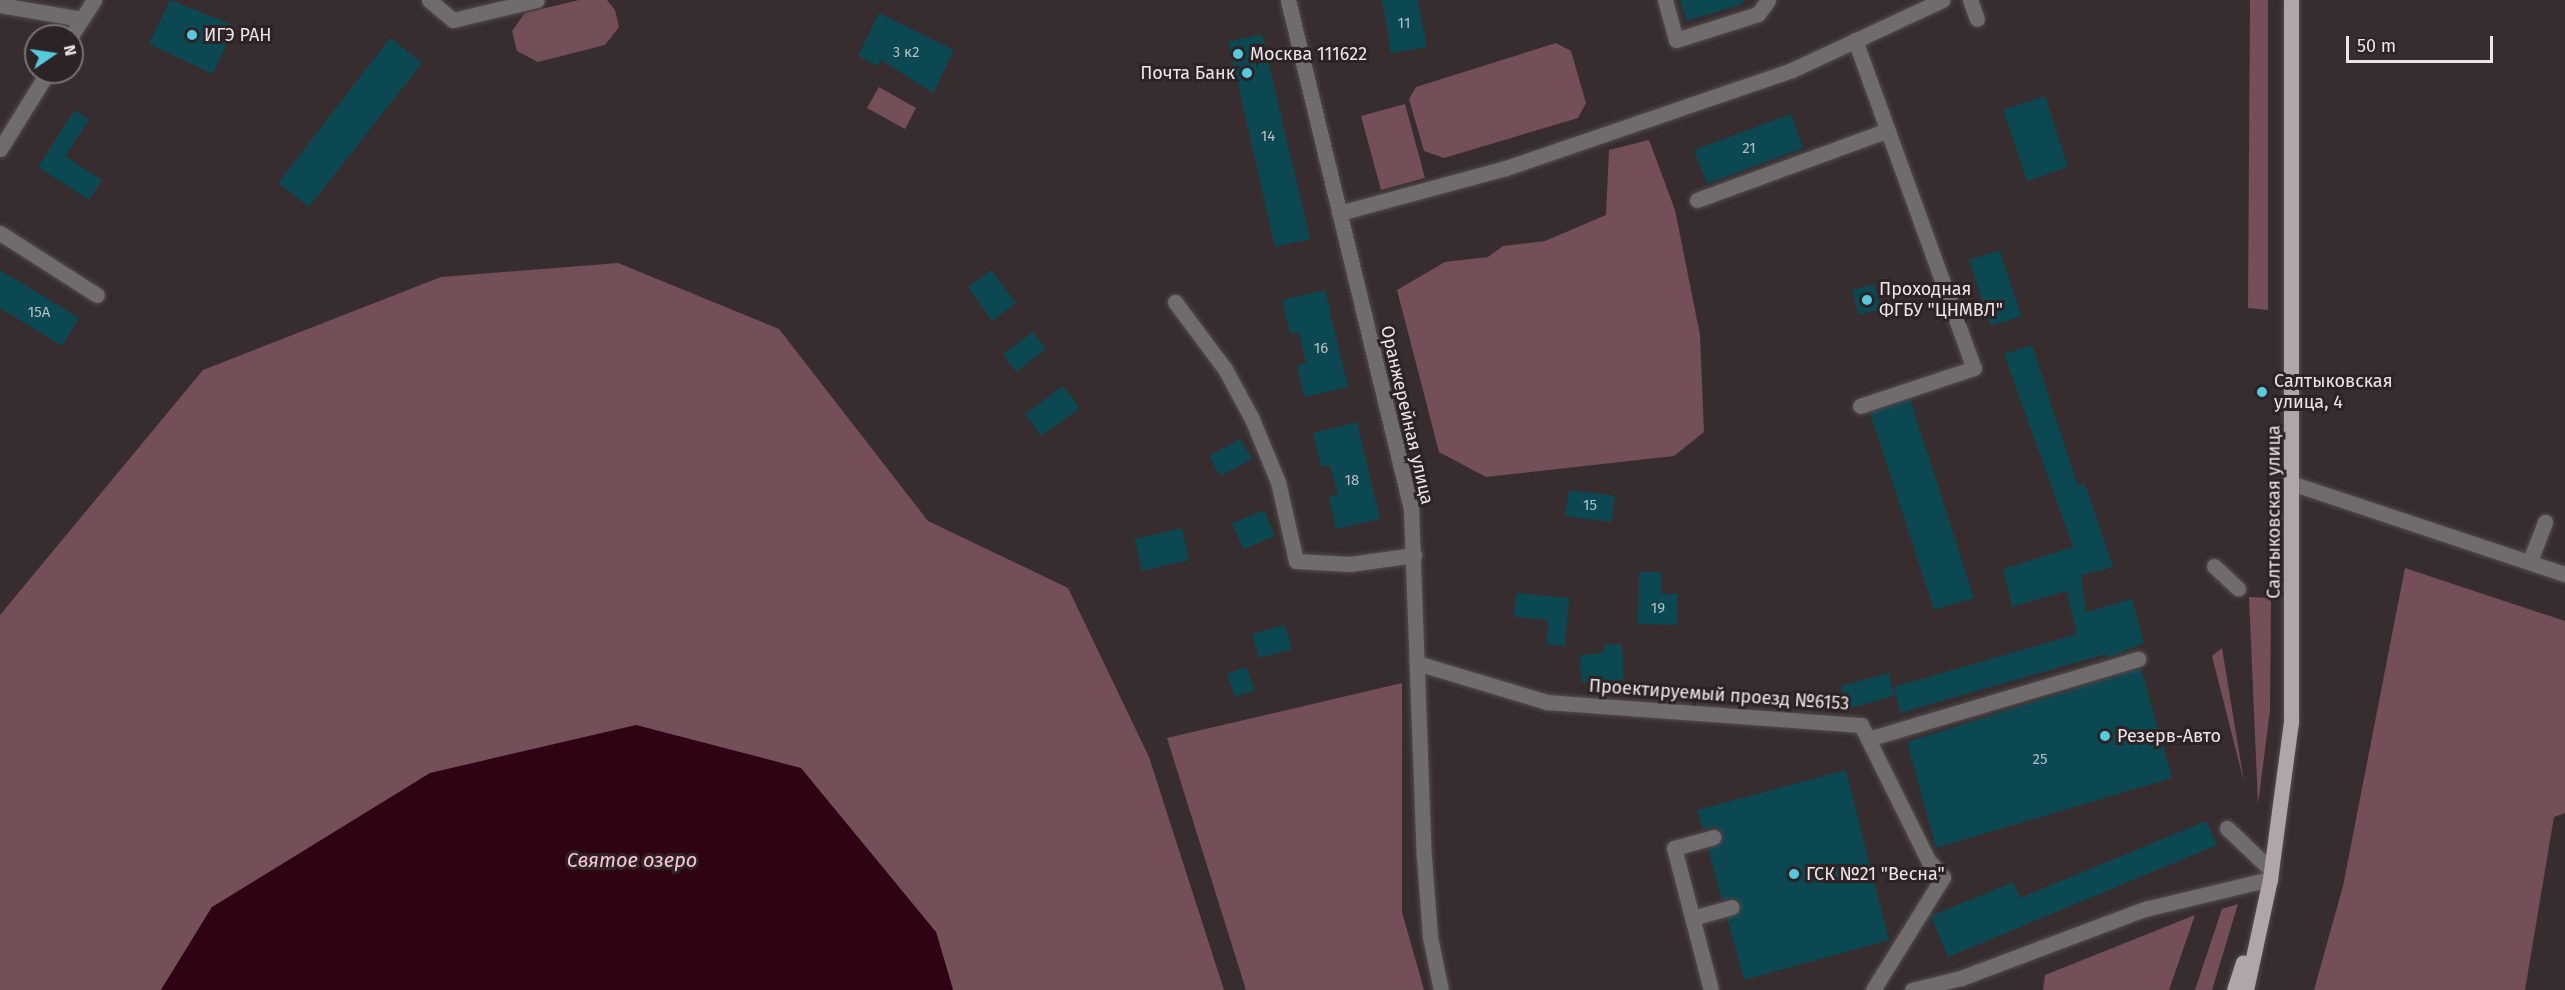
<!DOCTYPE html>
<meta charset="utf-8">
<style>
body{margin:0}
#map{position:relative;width:2565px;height:990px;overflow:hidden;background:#372d2f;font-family:"Fira Sans",sans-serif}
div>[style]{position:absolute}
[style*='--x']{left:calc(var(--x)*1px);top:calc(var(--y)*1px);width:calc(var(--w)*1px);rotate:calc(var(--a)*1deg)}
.green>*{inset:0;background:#744f58}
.water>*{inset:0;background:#2f0313}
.building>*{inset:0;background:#0c4852}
.roads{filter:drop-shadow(0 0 2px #544b4d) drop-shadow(0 0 2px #544b4d)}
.minor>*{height:15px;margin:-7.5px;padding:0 7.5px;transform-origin:7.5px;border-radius:7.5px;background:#706b6c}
.major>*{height:15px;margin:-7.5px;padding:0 7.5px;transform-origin:7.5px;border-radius:7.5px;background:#b0a5a7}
.dots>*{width:16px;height:16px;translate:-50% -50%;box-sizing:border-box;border:3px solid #2d2325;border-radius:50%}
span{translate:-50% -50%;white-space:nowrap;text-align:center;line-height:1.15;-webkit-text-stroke:6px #2d2325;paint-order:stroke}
.number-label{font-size:15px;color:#b5bec2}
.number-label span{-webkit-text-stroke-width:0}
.poi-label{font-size:18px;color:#ede6e8}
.left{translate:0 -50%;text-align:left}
.right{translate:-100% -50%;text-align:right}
.street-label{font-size:18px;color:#ede6e8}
.water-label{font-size:20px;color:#fbc6d2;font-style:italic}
.north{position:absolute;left:24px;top:24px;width:60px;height:60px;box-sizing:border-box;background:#2d2325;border:2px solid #7a7173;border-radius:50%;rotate:77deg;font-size:16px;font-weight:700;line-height:24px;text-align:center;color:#ede6e8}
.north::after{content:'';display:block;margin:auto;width:21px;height:27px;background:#55cadf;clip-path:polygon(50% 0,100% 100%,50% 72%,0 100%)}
.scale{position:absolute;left:2346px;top:36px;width:147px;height:27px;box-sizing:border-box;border:3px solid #ede6e8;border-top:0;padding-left:8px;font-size:18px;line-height:21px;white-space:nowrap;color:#ede6e8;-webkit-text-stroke:4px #2d2325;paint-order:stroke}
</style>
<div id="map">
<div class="green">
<i style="clip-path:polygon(579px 0,607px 0,615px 10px,619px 27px,605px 45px,538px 62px,517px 51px,512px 31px,525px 13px)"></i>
<i style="clip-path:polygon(2250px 0,2268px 0,2268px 310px,2248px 308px)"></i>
<i style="clip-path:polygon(1556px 43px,1571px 51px,1586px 103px,1578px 118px,1444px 158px,1424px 151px,1409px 99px,1416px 87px)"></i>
<i style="clip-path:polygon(879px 87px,916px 108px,905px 129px,867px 108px)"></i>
<i style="clip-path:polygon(1405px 104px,1425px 178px,1381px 190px,1361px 116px)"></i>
<i style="clip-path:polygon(1649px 140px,1675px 210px,1700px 335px,1704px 432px,1674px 456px,1486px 477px,1439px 452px,1397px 290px,1445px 262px,1488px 257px,1503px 246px,1545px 241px,1606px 215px,1609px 150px)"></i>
<i style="clip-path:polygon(618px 263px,779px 329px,928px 521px,1068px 588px,1149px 757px,1224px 990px,953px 990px,936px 932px,212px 907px,161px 990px,0 990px,0 615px,203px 370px,441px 277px)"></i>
<i style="clip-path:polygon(2405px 568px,2565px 621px,2565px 813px,2554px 817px,2525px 990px,2314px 990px,2343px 886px)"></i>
<i style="clip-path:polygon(2249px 597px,2271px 598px,2270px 711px,2258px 804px)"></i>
<i style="clip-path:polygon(2222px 648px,2244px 782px,2212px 656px)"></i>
<i style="clip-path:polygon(1402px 683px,1402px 912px,1424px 990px,1246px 990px,1167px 738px)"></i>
<i style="clip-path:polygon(2238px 904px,2212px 990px,2195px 990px,2222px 909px)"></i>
<i style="clip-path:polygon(2195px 915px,2169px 990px,2043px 990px,2045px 975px)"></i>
</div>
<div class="water">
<i style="clip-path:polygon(636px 725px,801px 768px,936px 932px,953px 990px,161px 990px,212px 907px,430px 773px)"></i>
</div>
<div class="building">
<i style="clip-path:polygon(170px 0,235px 26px,213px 74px,149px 44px)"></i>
<i style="clip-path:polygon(1382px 0,1418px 0,1427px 47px,1391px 53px)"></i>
<i style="clip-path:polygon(1680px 0,1743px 0,1743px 4px,1687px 21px)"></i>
<i style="clip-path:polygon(879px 13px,954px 50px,933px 93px,881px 60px,878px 66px,858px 56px)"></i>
<i style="clip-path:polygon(1262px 34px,1310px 239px,1275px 247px,1228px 42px)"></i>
<i style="clip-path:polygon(390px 38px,422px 63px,309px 207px,278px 183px)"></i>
<i style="clip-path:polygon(2045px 96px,2068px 167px,2027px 181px,2003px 110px)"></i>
<i style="clip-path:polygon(75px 110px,89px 120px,65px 156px,102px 180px,89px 200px,38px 167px)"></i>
<i style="clip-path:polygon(1791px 114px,1803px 148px,1707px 184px,1694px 150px)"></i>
<i style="clip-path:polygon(2000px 250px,2021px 316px,1991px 326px,1969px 260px)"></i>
<i style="clip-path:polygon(0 270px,79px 318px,62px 346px,0 308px)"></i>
<i style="clip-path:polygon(991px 270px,1016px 303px,992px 321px,968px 287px)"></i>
<i style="clip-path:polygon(1874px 284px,1881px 309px,1859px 315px,1852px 290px)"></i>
<i style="clip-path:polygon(1325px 290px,1348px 387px,1304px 397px,1297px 365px,1306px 363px,1299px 332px,1290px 334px,1282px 300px)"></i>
<i style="clip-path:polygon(1033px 332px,1046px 349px,1016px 372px,1003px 354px)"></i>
<i style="clip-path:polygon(2032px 345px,2078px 486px,2085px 484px,2113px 567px,2081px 575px,2086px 612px,2132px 599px,2144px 643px,2107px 658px,2106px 654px,1900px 713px,1894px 687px,2077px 634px,2066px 591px,2012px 607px,2003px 569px,2073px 547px,2004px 354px)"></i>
<i style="clip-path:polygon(1063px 386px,1080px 408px,1041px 436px,1025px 414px)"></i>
<i style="clip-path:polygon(1910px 399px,1974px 598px,1934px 610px,1870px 413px)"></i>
<i style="clip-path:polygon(1357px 422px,1380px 519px,1336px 529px,1329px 497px,1338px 495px,1330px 465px,1321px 467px,1313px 433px)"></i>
<i style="clip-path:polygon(1240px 439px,1252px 459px,1220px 476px,1209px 456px)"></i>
<i style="clip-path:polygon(1569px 490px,1615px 496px,1612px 522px,1565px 516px)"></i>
<i style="clip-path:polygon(1264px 510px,1275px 536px,1243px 549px,1232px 523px)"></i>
<i style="clip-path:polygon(1182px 528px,1189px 560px,1142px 571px,1135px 539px)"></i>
<i style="clip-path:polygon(1639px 572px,1661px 572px,1661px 594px,1678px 594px,1677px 625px,1638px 624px)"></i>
<i style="clip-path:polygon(1516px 593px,1569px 598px,1565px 646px,1546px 644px,1548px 620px,1514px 617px)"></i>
<i style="clip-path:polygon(1285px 625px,1292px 649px,1259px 658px,1252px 634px)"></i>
<i style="clip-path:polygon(1622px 644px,1624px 680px,1581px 682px,1580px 655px,1604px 653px,1604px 645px)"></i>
<i style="clip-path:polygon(1246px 667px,1255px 690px,1235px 697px,1227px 674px)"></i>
<i style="clip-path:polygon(2141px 668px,2172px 778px,1936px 848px,1907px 742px)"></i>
<i style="clip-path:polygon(1889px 673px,1894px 696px,1847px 709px,1841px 686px)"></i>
<i style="clip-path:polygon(1846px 770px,1889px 940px,1744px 980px,1727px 918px,1738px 914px,1741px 905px,1735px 898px,1722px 900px,1708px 849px,1720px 844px,1723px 835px,1716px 827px,1703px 830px,1697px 810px)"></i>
<i style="clip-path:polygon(2206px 821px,2217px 845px,1948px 957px,1931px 916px,2013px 882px,2020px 898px)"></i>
</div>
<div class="roads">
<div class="minor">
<i style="--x:429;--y:0;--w:31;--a:40"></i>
<i style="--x:453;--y:20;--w:86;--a:-13.4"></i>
<i style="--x:1288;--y:0;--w:524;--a:76.41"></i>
<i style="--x:1411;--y:509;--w:348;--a:87.9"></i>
<i style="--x:1424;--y:857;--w:80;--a:85.7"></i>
<i style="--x:1430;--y:937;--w:54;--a:78.3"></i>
<i style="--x:1665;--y:0;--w:41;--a:74.6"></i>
<i style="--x:1676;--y:40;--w:86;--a:-17.6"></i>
<i style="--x:1758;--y:14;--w:17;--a:-54"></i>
<i style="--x:1970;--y:0;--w:20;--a:70"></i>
<i style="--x:0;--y:5;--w:83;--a:9.7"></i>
<i style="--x:71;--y:36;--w:43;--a:-57.4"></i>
<i style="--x:1855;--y:40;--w:349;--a:70.1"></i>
<i style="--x:1974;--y:368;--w:120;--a:161.6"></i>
<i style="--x:0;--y:149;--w:91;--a:-58.1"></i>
<i style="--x:1697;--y:200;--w:203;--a:-20.1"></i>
<i style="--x:1339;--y:213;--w:173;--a:-15.1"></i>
<i style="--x:1506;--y:168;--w:302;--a:-18.9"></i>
<i style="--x:1792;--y:70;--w:166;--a:-25"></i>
<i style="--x:0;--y:233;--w:115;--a:32.6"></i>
<i style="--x:1175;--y:302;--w:84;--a:53.3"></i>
<i style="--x:1225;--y:369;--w:57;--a:61.6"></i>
<i style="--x:1252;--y:419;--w:68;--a:67.6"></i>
<i style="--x:1278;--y:482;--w:81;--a:77.2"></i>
<i style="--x:1296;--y:561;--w:54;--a:3.2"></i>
<i style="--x:1350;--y:564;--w:65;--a:-8"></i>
<i style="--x:2294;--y:484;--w:286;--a:18.4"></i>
<i style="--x:2530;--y:561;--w:42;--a:-69"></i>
<i style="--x:2214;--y:566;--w:33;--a:43"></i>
<i style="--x:1417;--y:663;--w:136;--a:16.7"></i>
<i style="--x:1547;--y:702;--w:315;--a:4.2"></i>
<i style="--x:1861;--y:725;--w:151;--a:63.6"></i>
<i style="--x:1928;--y:860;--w:23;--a:49"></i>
<i style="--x:1943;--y:877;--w:133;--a:121.8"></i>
<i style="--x:1868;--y:739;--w:282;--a:-16.5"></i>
<i style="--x:2227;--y:828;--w:61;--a:43.7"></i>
<i style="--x:1692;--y:918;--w:41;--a:-15.4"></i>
<i style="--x:1711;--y:990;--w:147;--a:-104.6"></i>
<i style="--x:1674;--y:848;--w:41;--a:-15.4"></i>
<i style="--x:1912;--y:990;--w:50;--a:-13.8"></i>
<i style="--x:1961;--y:978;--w:197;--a:-20.6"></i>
<i style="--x:2145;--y:909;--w:129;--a:-13.5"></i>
</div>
<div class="major">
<i style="--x:2234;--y:990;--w:29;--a:-72"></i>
<i style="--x:2246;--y:990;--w:114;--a:-77.8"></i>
<i style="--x:2270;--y:879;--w:158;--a:-82.4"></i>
<i style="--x:2291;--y:722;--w:722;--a:-90"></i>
</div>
</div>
<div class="dots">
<i style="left:192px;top:35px;background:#55cadf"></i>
<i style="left:1238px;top:54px;background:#55cadf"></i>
<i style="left:1247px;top:73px;background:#55cadf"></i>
<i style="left:1867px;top:300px;background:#55cadf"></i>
<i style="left:2262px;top:392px;background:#55cadf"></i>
<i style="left:2105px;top:736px;background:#55cadf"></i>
<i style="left:1794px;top:874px;background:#55cadf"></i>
</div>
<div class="number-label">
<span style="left:1404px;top:24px">11</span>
<span style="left:906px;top:53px">3 к2</span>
<span style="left:1268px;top:137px">14</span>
<span style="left:1749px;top:149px">21</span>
<span style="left:39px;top:313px">15А</span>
<span style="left:1321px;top:349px">16</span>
<span style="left:1352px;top:481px">18</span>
<span style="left:1590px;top:506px">15</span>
<span style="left:1658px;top:609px">19</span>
<span style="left:2040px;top:760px">25</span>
</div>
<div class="poi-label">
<span class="left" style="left:204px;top:35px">ИГЭ РАН</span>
<span class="left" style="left:1250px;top:54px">Москва 111622</span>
<span class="right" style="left:1235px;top:73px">Почта Банк</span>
<span class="left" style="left:1879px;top:300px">Проходная<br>ФГБУ "ЦНМВЛ"</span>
<span class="left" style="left:2274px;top:392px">Салтыковская<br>улица, 4</span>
<span class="left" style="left:2117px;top:736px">Резерв-Авто</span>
<span class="left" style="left:1806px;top:874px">ГСК №21 "Весна"</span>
</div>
<div class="street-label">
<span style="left:1407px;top:415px;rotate:77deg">Оранжерейная улица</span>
<span style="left:2274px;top:512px;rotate:-90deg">Салтыковская улица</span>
<span style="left:1719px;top:695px;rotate:4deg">Проектируемый проезд №6153</span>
</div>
<div class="water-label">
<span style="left:632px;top:860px">Святое озеро</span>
</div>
<div class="north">N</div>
<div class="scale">50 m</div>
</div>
